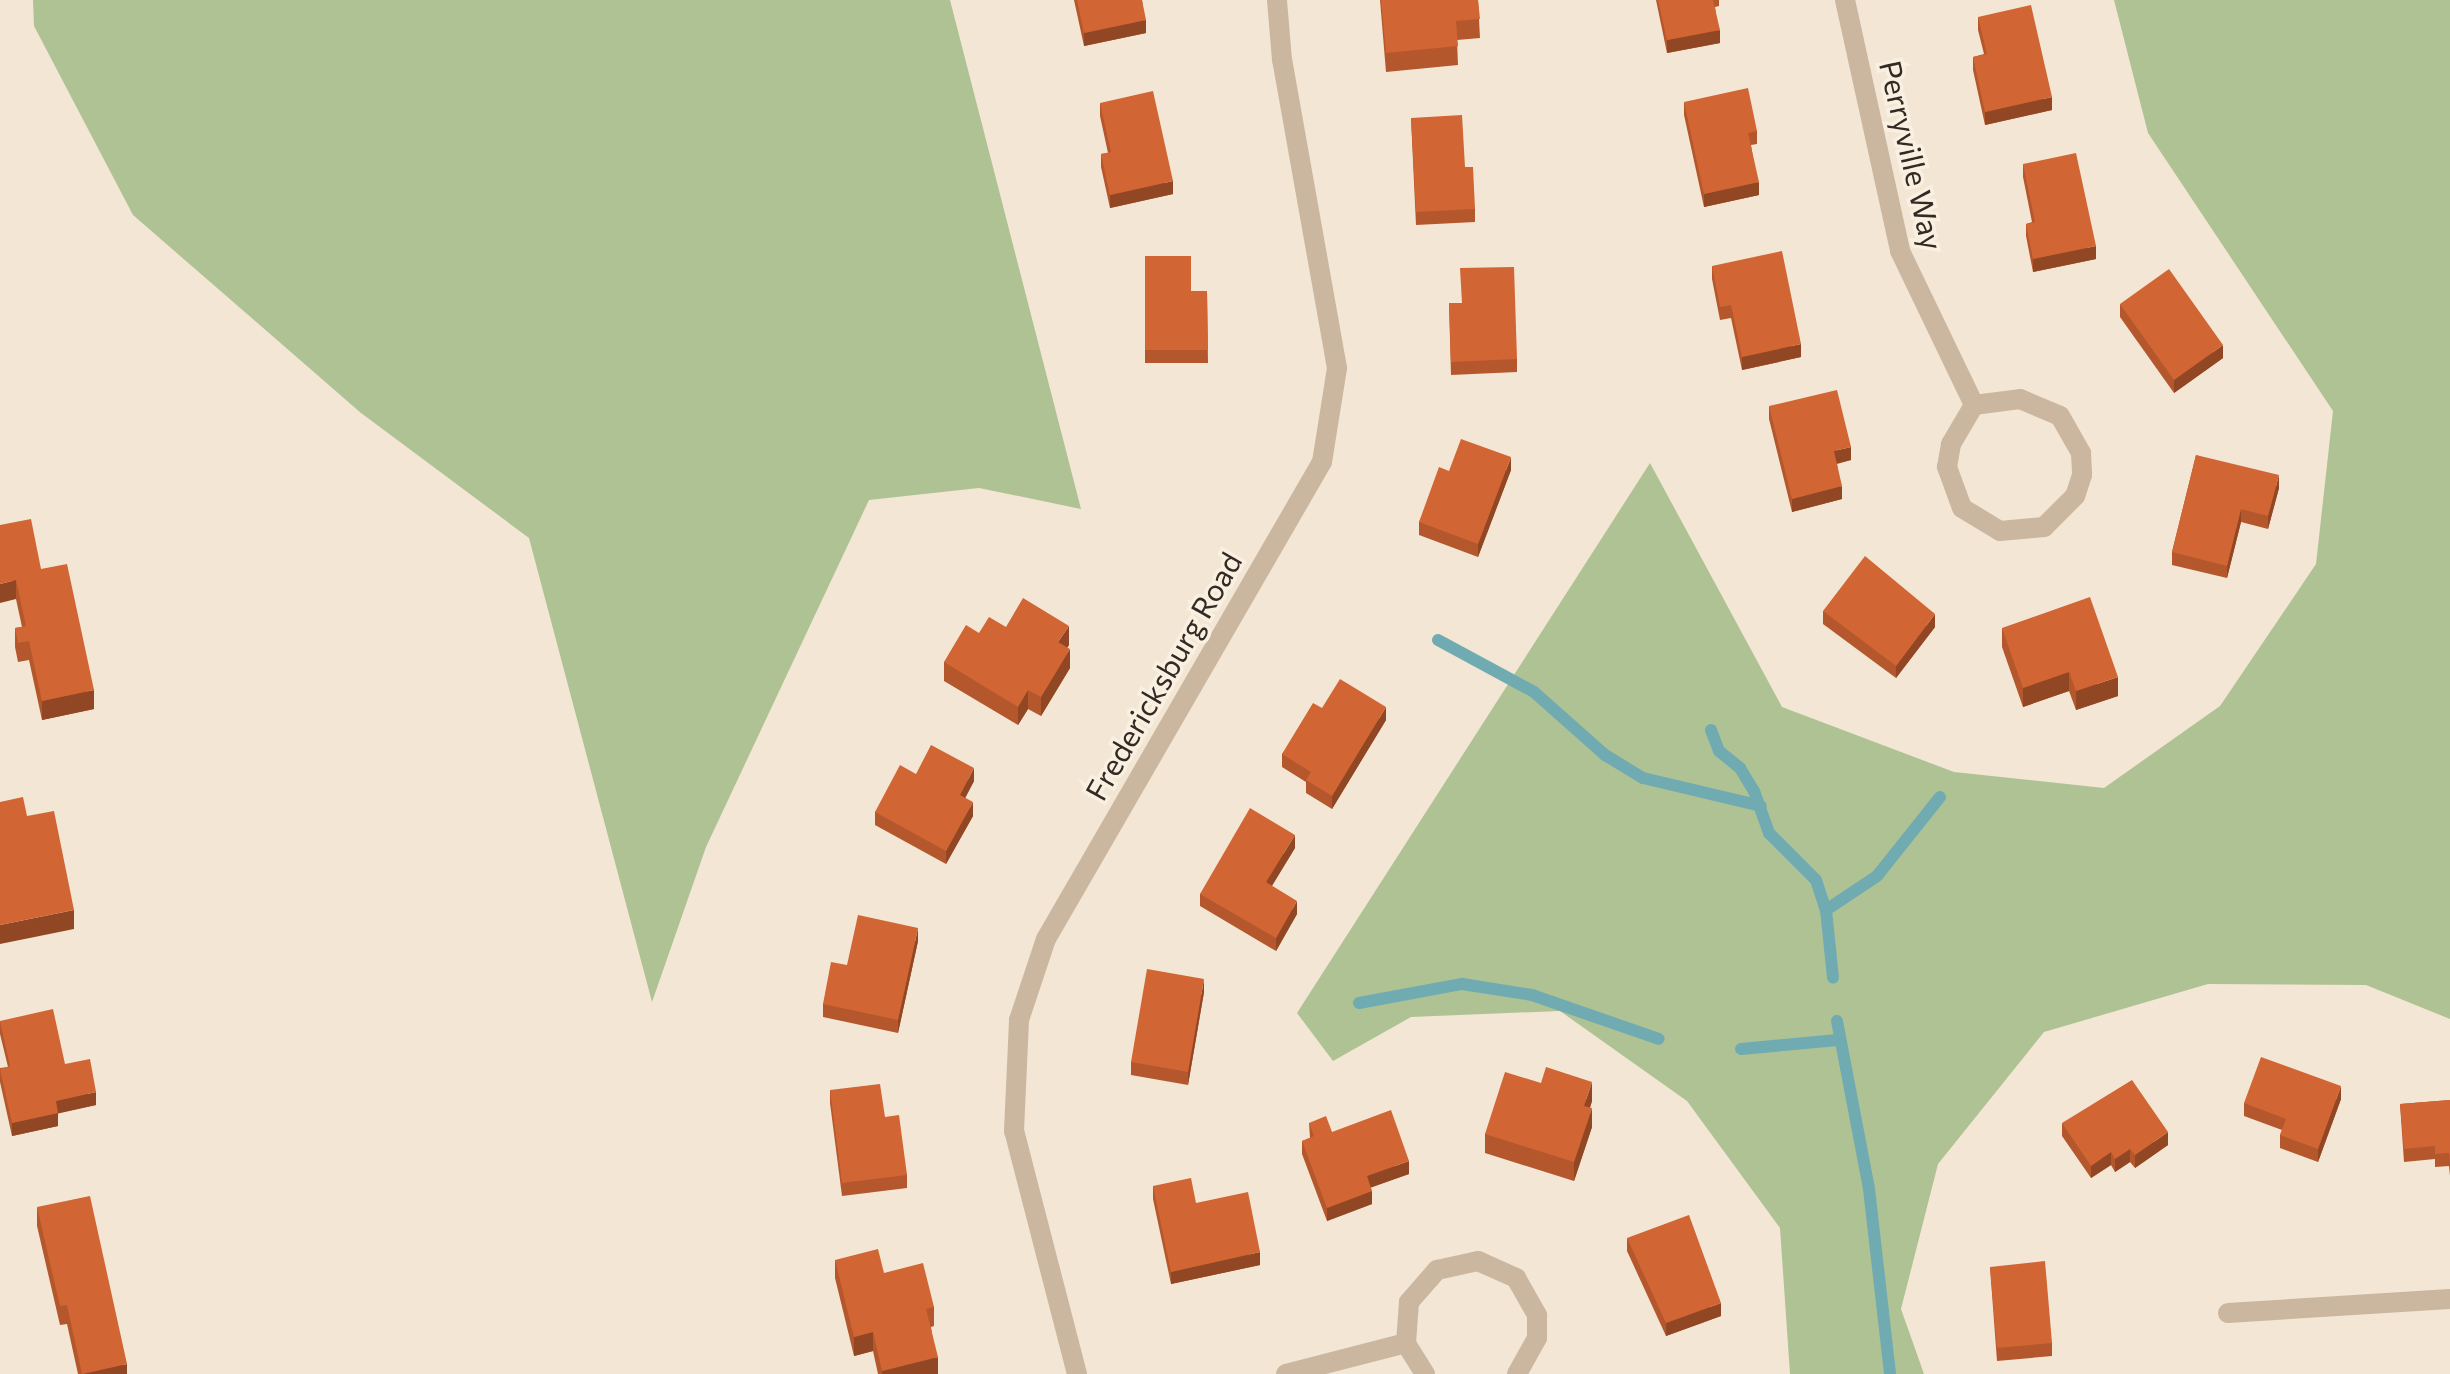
<!DOCTYPE html>
<style>
body{margin:0}
#map{position:relative;width:2450px;height:1374px;overflow:hidden;background:#f3e6d4;font-family:Commissioner,sans-serif}
div>[style]{position:absolute}
[style*='--x']{left:calc(var(--x)*1px);top:calc(var(--y)*1px);width:calc(var(--w)*1px);rotate:calc(var(--a)*1deg)}
.green>*{inset:0;background:#afc294}
.stream>*{height:12px;margin:-6px;padding:0 6px;transform-origin:6px;border-radius:6px;background:#71abb2}
.minor>*{height:20px;margin:-10px;padding:0 10px;transform-origin:10px;border-radius:10px;background:#cbb7a0}
.wall>*{inset:0;background:#b4572d}
.shaded-wall>*{inset:0;background:#924724}
.building>*{inset:0;background:#d16534}
span{translate:-50% -50%;white-space:nowrap;text-align:center;line-height:1.15;-webkit-text-stroke:7px #faf0e1;paint-order:stroke}
.street-label{font-size:30px;color:#342a24}
</style>
<div id="map">
<div class="green">
<i style="clip-path:polygon(33px 0,950px 0,1081px 509px,979px 488px,869px 500px,706px 847px,652px 1002px,529px 538px,361px 413px,133px 215px,34px 26px)"></i>
<i style="clip-path:polygon(2114px 0,2450px 0,2450px 1019px,2366px 985px,2208px 984px,2044px 1032px,1938px 1164px,1901px 1309px,1924px 1374px,1790px 1374px,1780px 1228px,1687px 1101px,1560px 1011px,1411px 1017px,1333px 1061px,1297px 1013px,1650px 463px,1782px 707px,1954px 772px,2104px 788px,2220px 706px,2316px 564px,2333px 411px,2148px 133px)"></i>
</div>
<div class="stream">
<i style="--x:1438;--y:640;--w:109;--a:28.4"></i>
<i style="--x:1534;--y:692;--w:95;--a:41.6"></i>
<i style="--x:1605;--y:755;--w:44;--a:31.2"></i>
<i style="--x:1643;--y:778;--w:121;--a:13.3"></i>
<i style="--x:1711;--y:730;--w:22;--a:69"></i>
<i style="--x:1719;--y:751;--w:27;--a:39"></i>
<i style="--x:1740;--y:768;--w:27;--a:59"></i>
<i style="--x:1754;--y:791;--w:45;--a:70.3"></i>
<i style="--x:1769;--y:833;--w:66;--a:45"></i>
<i style="--x:1816;--y:880;--w:32;--a:72"></i>
<i style="--x:1826;--y:910;--w:68;--a:84.1"></i>
<i style="--x:1826;--y:910;--w:61;--a:-33.7"></i>
<i style="--x:1877;--y:876;--w:101;--a:-51.4"></i>
<i style="--x:1359;--y:1003;--w:105;--a:-10.5"></i>
<i style="--x:1462;--y:984;--w:71;--a:8.9"></i>
<i style="--x:1532;--y:995;--w:134;--a:19.1"></i>
<i style="--x:1837;--y:1021;--w:171;--a:79.2"></i>
<i style="--x:1869;--y:1189;--w:186;--a:83.5"></i>
<i style="--x:1741;--y:1049;--w:97;--a:-5.3"></i>
</div>
<div class="minor">
<i style="--x:1845;--y:0;--w:257;--a:77.6"></i>
<i style="--x:1900;--y:251;--w:171;--a:64.3"></i>
<i style="--x:2020;--y:399;--w:43;--a:23"></i>
<i style="--x:2060;--y:416;--w:43;--a:60.4"></i>
<i style="--x:2081;--y:453;--w:22;--a:87"></i>
<i style="--x:2082;--y:475;--w:22;--a:108"></i>
<i style="--x:2075;--y:496;--w:44;--a:135"></i>
<i style="--x:2044;--y:527;--w:44;--a:174.8"></i>
<i style="--x:2000;--y:531;--w:44;--a:-148.8"></i>
<i style="--x:1962;--y:508;--w:44;--a:-110.1"></i>
<i style="--x:1947;--y:467;--w:23;--a:-80"></i>
<i style="--x:1951;--y:444;--w:45;--a:-59.5"></i>
<i style="--x:1974;--y:405;--w:46;--a:-7.4"></i>
<i style="--x:2228;--y:1313;--w:222;--a:-3.6"></i>
<i style="--x:1077;--y:1374;--w:251;--a:-104.5"></i>
<i style="--x:1014;--y:1131;--w:111;--a:-87.4"></i>
<i style="--x:1019;--y:1020;--w:85;--a:-71.6"></i>
<i style="--x:1046;--y:939;--w:551;--a:-59.95"></i>
<i style="--x:1322;--y:462;--w:95;--a:-80.9"></i>
<i style="--x:1337;--y:368;--w:313;--a:-100.1"></i>
<i style="--x:1282;--y:60;--w:60;--a:-94.8"></i>
<i style="--x:1286;--y:1374;--w:124;--a:-14.5"></i>
<i style="--x:1425;--y:1374;--w:36;--a:-122"></i>
<i style="--x:1406;--y:1343;--w:41;--a:-85.8"></i>
<i style="--x:1409;--y:1302;--w:43;--a:-48.8"></i>
<i style="--x:1437;--y:1270;--w:42;--a:-12.4"></i>
<i style="--x:1478;--y:1261;--w:42;--a:24.1"></i>
<i style="--x:1516;--y:1278;--w:43;--a:60.4"></i>
<i style="--x:1537;--y:1315;--w:23;--a:90"></i>
<i style="--x:1537;--y:1338;--w:41;--a:119.1"></i>
</div>
<div class="wall">
<i style="clip-path:polygon(1074px 0,1142px 0,1146px 33px,1084px 46px)"></i>
<i style="clip-path:polygon(1380px 0,1478px 0,1480px 38px,1457px 40px,1458px 65px,1386px 72px)"></i>
<i style="clip-path:polygon(1656px 0,1719px 0,1719px 6px,1715px 7px,1720px 43px,1667px 53px)"></i>
<i style="clip-path:polygon(1978px 17px,2052px 110px,1985px 125px,1973px 70px,1973px 57px,1984px 54px,1978px 30px)"></i>
<i style="clip-path:polygon(1684px 102px,1757px 131px,1757px 144px,1751px 145px,1759px 195px,1704px 207px,1684px 115px)"></i>
<i style="clip-path:polygon(1100px 103px,1173px 194px,1110px 208px,1101px 167px,1101px 154px,1108px 153px,1100px 116px)"></i>
<i style="clip-path:polygon(1411px 118px,1465px 167px,1475px 209px,1475px 222px,1416px 225px)"></i>
<i style="clip-path:polygon(2023px 164px,2096px 259px,2033px 272px,2026px 236px,2026px 224px,2032px 222px,2023px 177px)"></i>
<i style="clip-path:polygon(1145px 256px,1191px 291px,1207px 291px,1208px 363px,1145px 363px)"></i>
<i style="clip-path:polygon(1712px 266px,1801px 357px,1742px 370px,1731px 318px,1720px 320px,1712px 279px)"></i>
<i style="clip-path:polygon(1449px 303px,1517px 359px,1517px 372px,1451px 375px)"></i>
<i style="clip-path:polygon(2120px 304px,2223px 358px,2174px 393px,2120px 317px)"></i>
<i style="clip-path:polygon(1769px 406px,1851px 460px,1837px 464px,1842px 499px,1792px 512px,1769px 419px)"></i>
<i style="clip-path:polygon(2196px 455px,2279px 488px,2268px 529px,2241px 522px,2227px 578px,2172px 565px,2172px 552px)"></i>
<i style="clip-path:polygon(1511px 470px,1478px 557px,1419px 535px,1419px 522px,1449px 471px)"></i>
<i style="clip-path:polygon(0 525px,41px 569px,94px 709px,42px 720px,29px 660px,18px 662px,15px 647px,15px 628px,22px 627px)"></i>
<i style="clip-path:polygon(1823px 611px,1935px 627px,1896px 678px,1823px 624px)"></i>
<i style="clip-path:polygon(1006px 627px,1069px 645px,1067px 648px,1070px 668px,1041px 716px,1028px 709px,1018px 725px,944px 681px,944px 662px,979px 633px)"></i>
<i style="clip-path:polygon(2002px 628px,2118px 696px,2076px 710px,2069px 691px,2023px 707px,2002px 647px)"></i>
<i style="clip-path:polygon(1322px 708px,1386px 720px,1332px 809px,1306px 793px,1306px 782px,1282px 767px,1282px 754px)"></i>
<i style="clip-path:polygon(916px 774px,974px 781px,965px 798px,973px 816px,946px 864px,875px 825px,875px 812px)"></i>
<i style="clip-path:polygon(1295px 848px,1272px 886px,1297px 914px,1276px 951px,1200px 906px,1200px 894px)"></i>
<i style="clip-path:polygon(918px 941px,898px 1033px,823px 1017px,823px 1004px,847px 965px)"></i>
<i style="clip-path:polygon(1204px 992px,1188px 1085px,1131px 1075px,1131px 1062px)"></i>
<i style="clip-path:polygon(0 1021px,65px 1064px,96px 1105px,58px 1113px,58px 1126px,12px 1136px,0 1082px,0 1068px,8px 1067px,0 1034px)"></i>
<i style="clip-path:polygon(1541px 1083px,1592px 1101px,1590px 1108px,1592px 1127px,1574px 1181px,1485px 1153px,1485px 1134px)"></i>
<i style="clip-path:polygon(830px 1090px,885px 1117px,907px 1175px,907px 1188px,842px 1196px,830px 1103px)"></i>
<i style="clip-path:polygon(2341px 1099px,2318px 1162px,2280px 1148px,2280px 1135px,2282px 1130px,2244px 1116px,2244px 1103px)"></i>
<i style="clip-path:polygon(2450px 1100px,2450px 1176px,2449px 1166px,2435px 1167px,2435px 1159px,2404px 1162px,2400px 1104px)"></i>
<i style="clip-path:polygon(1309px 1123px,1332px 1132px,1409px 1174px,1371px 1187px,1372px 1204px,1327px 1221px,1302px 1154px,1302px 1141px,1310px 1138px)"></i>
<i style="clip-path:polygon(2062px 1123px,2168px 1145px,2135px 1168px,2130px 1162px,2115px 1172px,2111px 1165px,2091px 1178px,2062px 1136px)"></i>
<i style="clip-path:polygon(1153px 1186px,1196px 1203px,1260px 1265px,1171px 1284px,1153px 1199px)"></i>
<i style="clip-path:polygon(37px 1207px,127px 1374px,78px 1374px,67px 1324px,60px 1325px,37px 1226px)"></i>
<i style="clip-path:polygon(1627px 1238px,1721px 1316px,1666px 1336px,1627px 1251px)"></i>
<i style="clip-path:polygon(835px 1260px,884px 1273px,934px 1307px,934px 1326px,931px 1327px,938px 1374px,878px 1374px,873px 1351px,854px 1356px,835px 1278px)"></i>
<i style="clip-path:polygon(1990px 1267px,2052px 1343px,2052px 1356px,1997px 1361px)"></i>
</div>
<div class="shaded-wall">
<i style="clip-path:polygon(1146px 20px,1146px 33px,1084px 46px,1084px 33px)"></i>
<i style="clip-path:polygon(1720px 30px,1720px 43px,1667px 53px,1667px 40px)"></i>
<i style="clip-path:polygon(2052px 97px,2052px 110px,1985px 125px,1985px 112px)"></i>
<i style="clip-path:polygon(1173px 181px,1173px 194px,1110px 208px,1110px 195px)"></i>
<i style="clip-path:polygon(1759px 182px,1759px 195px,1704px 207px,1704px 194px)"></i>
<i style="clip-path:polygon(2096px 246px,2096px 259px,2033px 272px,2033px 259px)"></i>
<i style="clip-path:polygon(1801px 344px,1801px 357px,1742px 370px,1742px 357px)"></i>
<i style="clip-path:polygon(2223px 345px,2223px 358px,2174px 393px,2174px 380px)"></i>
<i style="clip-path:polygon(1851px 447px,1851px 460px,1834px 464px,1834px 451px)"></i>
<i style="clip-path:polygon(1511px 457px,1511px 470px,1478px 557px,1478px 544px)"></i>
<i style="clip-path:polygon(2279px 475px,2279px 488px,2268px 529px,2268px 516px)"></i>
<i style="clip-path:polygon(1842px 486px,1842px 499px,1792px 512px,1792px 499px)"></i>
<i style="clip-path:polygon(2241px 509px,2241px 522px,2227px 578px,2227px 566px)"></i>
<i style="clip-path:polygon(16px 580px,16px 599px,0 603px,0 584px)"></i>
<i style="clip-path:polygon(1935px 614px,1935px 627px,1896px 678px,1896px 666px)"></i>
<i style="clip-path:polygon(1069px 626px,1069px 645px,1058px 661px,1058px 642px)"></i>
<i style="clip-path:polygon(1070px 649px,1070px 668px,1041px 716px,1041px 697px)"></i>
<i style="clip-path:polygon(2069px 672px,2069px 691px,2023px 707px,2023px 688px)"></i>
<i style="clip-path:polygon(2118px 677px,2118px 696px,2076px 710px,2076px 691px)"></i>
<i style="clip-path:polygon(94px 690px,94px 709px,42px 720px,42px 701px)"></i>
<i style="clip-path:polygon(1028px 690px,1028px 709px,1018px 725px,1018px 707px)"></i>
<i style="clip-path:polygon(1386px 707px,1386px 720px,1332px 809px,1332px 796px)"></i>
<i style="clip-path:polygon(974px 768px,974px 781px,960px 808px,960px 795px)"></i>
<i style="clip-path:polygon(973px 802px,973px 816px,946px 864px,946px 851px)"></i>
<i style="clip-path:polygon(1295px 835px,1295px 848px,1266px 895px,1266px 882px)"></i>
<i style="clip-path:polygon(1297px 901px,1297px 914px,1276px 951px,1276px 938px)"></i>
<i style="clip-path:polygon(74px 910px,74px 929px,0 944px,0 925px)"></i>
<i style="clip-path:polygon(918px 928px,918px 941px,898px 1033px,898px 1020px)"></i>
<i style="clip-path:polygon(1204px 979px,1204px 992px,1188px 1085px,1188px 1072px)"></i>
<i style="clip-path:polygon(1592px 1082px,1592px 1101px,1584px 1125px,1584px 1106px)"></i>
<i style="clip-path:polygon(2341px 1086px,2341px 1099px,2318px 1162px,2318px 1149px)"></i>
<i style="clip-path:polygon(96px 1092px,96px 1105px,56px 1114px,56px 1101px)"></i>
<i style="clip-path:polygon(1592px 1108px,1592px 1127px,1574px 1181px,1574px 1162px)"></i>
<i style="clip-path:polygon(58px 1113px,58px 1126px,12px 1136px,12px 1123px)"></i>
<i style="clip-path:polygon(2168px 1132px,2168px 1145px,2135px 1168px,2135px 1155px)"></i>
<i style="clip-path:polygon(2130px 1149px,2130px 1162px,2115px 1172px,2115px 1159px)"></i>
<i style="clip-path:polygon(2111px 1152px,2111px 1165px,2091px 1178px,2091px 1166px)"></i>
<i style="clip-path:polygon(1409px 1161px,1409px 1174px,1367px 1189px,1367px 1176px)"></i>
<i style="clip-path:polygon(1372px 1191px,1372px 1204px,1327px 1221px,1327px 1208px)"></i>
<i style="clip-path:polygon(1260px 1252px,1260px 1265px,1171px 1284px,1171px 1272px)"></i>
<i style="clip-path:polygon(1721px 1303px,1721px 1316px,1666px 1336px,1666px 1323px)"></i>
<i style="clip-path:polygon(873px 1332px,873px 1351px,854px 1356px,854px 1337px)"></i>
<i style="clip-path:polygon(938px 1357px,938px 1374px,882px 1374px,882px 1371px)"></i>
<i style="clip-path:polygon(127px 1364px,127px 1374px,83px 1374px)"></i>
</div>
<div class="building">
<i style="clip-path:polygon(1077px 0,1142px 0,1146px 20px,1084px 33px)"></i>
<i style="clip-path:polygon(1381px 0,1478px 0,1480px 19px,1456px 21px,1458px 46px,1386px 53px)"></i>
<i style="clip-path:polygon(1658px 0,1713px 0,1720px 30px,1667px 40px)"></i>
<i style="clip-path:polygon(2031px 5px,2052px 97px,1985px 112px,1973px 57px,1987px 54px,1978px 17px)"></i>
<i style="clip-path:polygon(1748px 88px,1757px 131px,1748px 133px,1759px 182px,1704px 194px,1684px 102px)"></i>
<i style="clip-path:polygon(1153px 91px,1173px 181px,1110px 195px,1101px 154px,1111px 152px,1100px 103px)"></i>
<i style="clip-path:polygon(1462px 115px,1465px 167px,1473px 167px,1475px 209px,1416px 212px,1411px 118px)"></i>
<i style="clip-path:polygon(2076px 153px,2096px 246px,2033px 259px,2026px 224px,2035px 222px,2023px 164px)"></i>
<i style="clip-path:polygon(1782px 251px,1801px 344px,1742px 357px,1731px 305px,1720px 307px,1712px 266px)"></i>
<i style="clip-path:polygon(1145px 256px,1191px 256px,1191px 291px,1207px 291px,1208px 350px,1145px 350px)"></i>
<i style="clip-path:polygon(1514px 267px,1517px 359px,1451px 362px,1449px 303px,1462px 303px,1460px 268px)"></i>
<i style="clip-path:polygon(2169px 269px,2223px 345px,2174px 380px,2120px 304px)"></i>
<i style="clip-path:polygon(1837px 390px,1851px 447px,1834px 451px,1842px 486px,1792px 499px,1769px 406px)"></i>
<i style="clip-path:polygon(1461px 439px,1511px 457px,1478px 544px,1419px 522px,1439px 467px,1449px 471px)"></i>
<i style="clip-path:polygon(2196px 455px,2279px 475px,2268px 516px,2241px 509px,2227px 566px,2172px 552px)"></i>
<i style="clip-path:polygon(31px 519px,41px 569px,67px 564px,94px 690px,42px 701px,29px 641px,18px 643px,15px 628px,26px 626px,16px 580px,0 584px,0 525px)"></i>
<i style="clip-path:polygon(1865px 556px,1935px 614px,1896px 666px,1823px 611px)"></i>
<i style="clip-path:polygon(2090px 597px,2118px 677px,2076px 691px,2069px 672px,2023px 688px,2002px 628px)"></i>
<i style="clip-path:polygon(1023px 598px,1069px 626px,1058px 642px,1070px 649px,1041px 697px,1028px 690px,1018px 707px,944px 662px,966px 625px,979px 633px,989px 617px,1006px 627px)"></i>
<i style="clip-path:polygon(1340px 679px,1386px 707px,1332px 796px,1306px 780px,1311px 772px,1282px 754px,1313px 703px,1322px 708px)"></i>
<i style="clip-path:polygon(931px 745px,974px 768px,960px 795px,973px 802px,946px 851px,875px 812px,900px 765px,916px 774px)"></i>
<i style="clip-path:polygon(23px 797px,27px 816px,54px 811px,74px 910px,0 925px,0 802px)"></i>
<i style="clip-path:polygon(1250px 808px,1295px 835px,1266px 882px,1297px 901px,1276px 938px,1200px 894px)"></i>
<i style="clip-path:polygon(858px 915px,918px 928px,898px 1020px,823px 1004px,831px 962px,847px 965px)"></i>
<i style="clip-path:polygon(1147px 969px,1204px 979px,1188px 1072px,1131px 1062px)"></i>
<i style="clip-path:polygon(53px 1009px,65px 1064px,90px 1059px,96px 1092px,56px 1101px,58px 1113px,12px 1123px,0 1069px,10px 1066px,0 1021px)"></i>
<i style="clip-path:polygon(2261px 1057px,2341px 1086px,2318px 1149px,2280px 1135px,2286px 1119px,2244px 1103px)"></i>
<i style="clip-path:polygon(1546px 1067px,1592px 1082px,1584px 1106px,1592px 1108px,1574px 1162px,1485px 1134px,1505px 1072px,1541px 1083px)"></i>
<i style="clip-path:polygon(2132px 1080px,2168px 1132px,2135px 1155px,2130px 1149px,2115px 1159px,2111px 1152px,2091px 1166px,2062px 1123px)"></i>
<i style="clip-path:polygon(880px 1084px,885px 1117px,899px 1115px,907px 1175px,842px 1183px,830px 1090px)"></i>
<i style="clip-path:polygon(2450px 1100px,2450px 1163px,2449px 1153px,2435px 1154px,2435px 1146px,2404px 1149px,2400px 1104px)"></i>
<i style="clip-path:polygon(1391px 1110px,1409px 1161px,1367px 1176px,1372px 1191px,1327px 1208px,1302px 1141px,1314px 1136px,1309px 1123px,1326px 1116px,1332px 1132px)"></i>
<i style="clip-path:polygon(1191px 1178px,1196px 1203px,1248px 1192px,1260px 1252px,1171px 1272px,1153px 1186px)"></i>
<i style="clip-path:polygon(90px 1196px,127px 1364px,82px 1374px,67px 1305px,60px 1306px,37px 1207px)"></i>
<i style="clip-path:polygon(1689px 1215px,1721px 1303px,1666px 1323px,1627px 1238px)"></i>
<i style="clip-path:polygon(878px 1249px,884px 1273px,923px 1263px,934px 1307px,926px 1309px,938px 1357px,882px 1371px,873px 1332px,854px 1337px,835px 1260px)"></i>
<i style="clip-path:polygon(2045px 1261px,2052px 1343px,1997px 1348px,1990px 1267px)"></i>
</div>
<div class="street-label">
<span style="left:1912px;top:155px;rotate:77deg">Perryville Way</span>
<span style="left:1163px;top:676px;rotate:-60deg">Fredericksburg Road</span>
</div>
</div>
